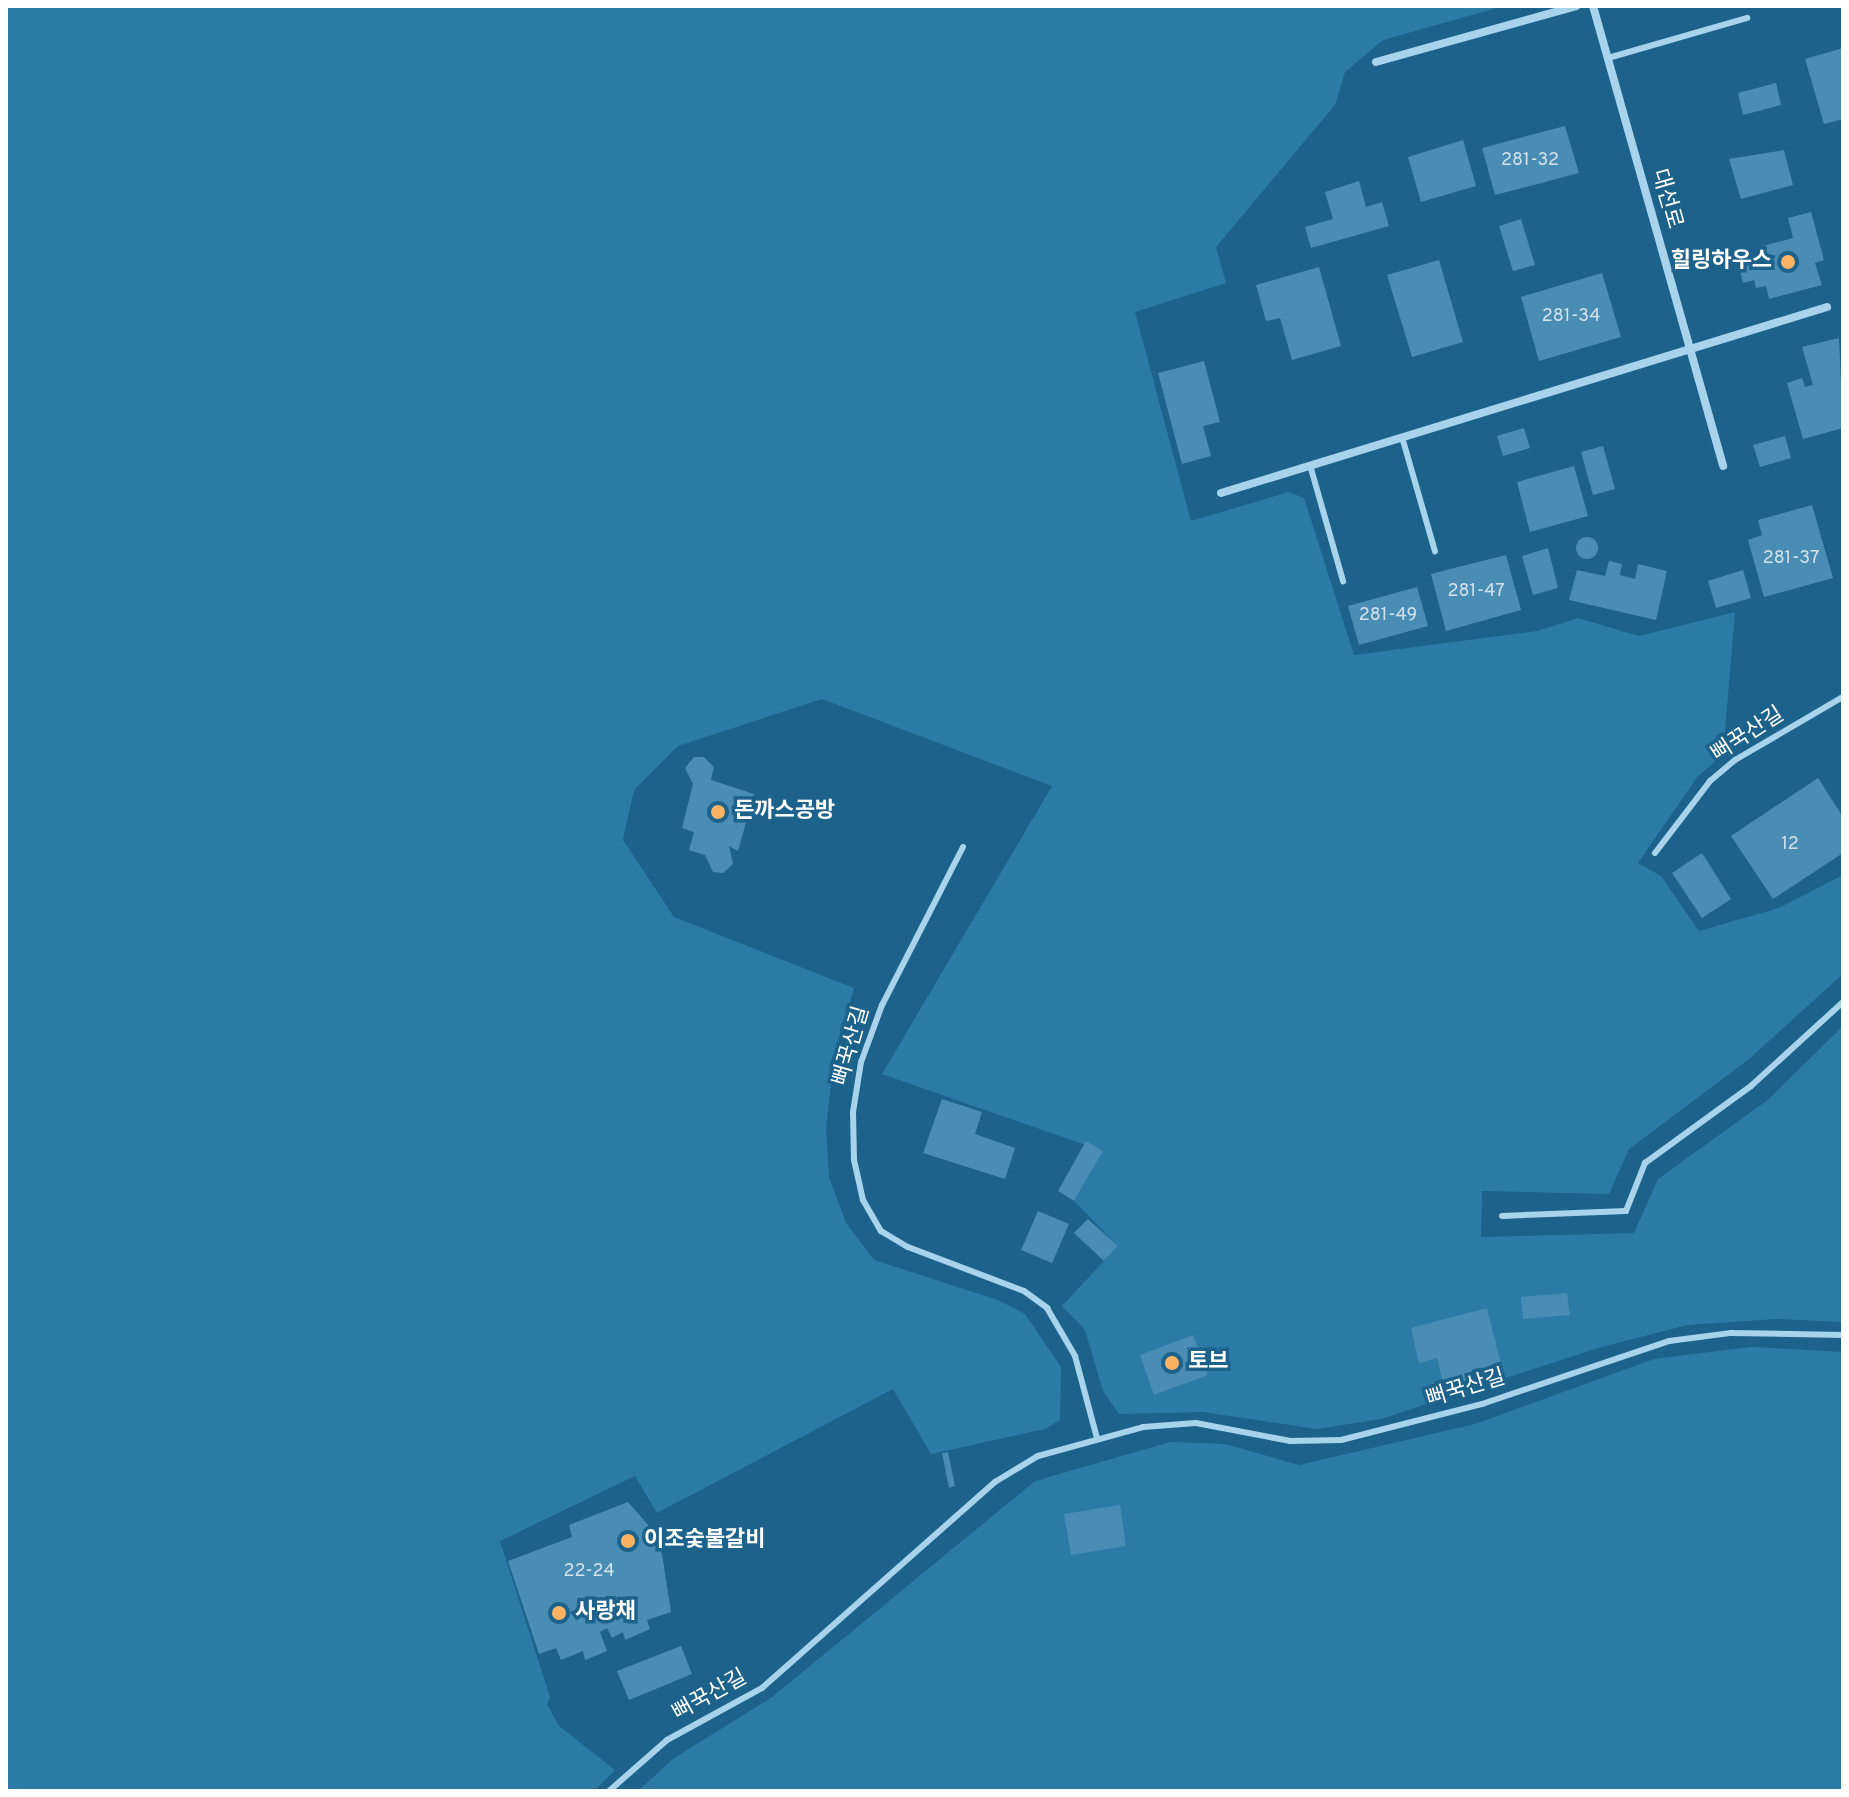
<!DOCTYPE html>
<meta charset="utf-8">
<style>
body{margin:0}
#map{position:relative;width:1849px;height:1797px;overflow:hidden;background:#1c628a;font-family:Overpass,"Noto Sans KR",sans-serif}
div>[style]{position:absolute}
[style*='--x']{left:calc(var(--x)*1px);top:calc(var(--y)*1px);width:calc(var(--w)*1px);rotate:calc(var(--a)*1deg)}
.green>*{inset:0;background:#2c7ba6}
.building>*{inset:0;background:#498db4}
.round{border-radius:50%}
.service>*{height:6px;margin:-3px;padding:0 3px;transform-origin:3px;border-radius:3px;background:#a7d4ec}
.minor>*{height:8px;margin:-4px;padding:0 4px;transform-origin:4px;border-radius:4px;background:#a7d4ec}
.dots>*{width:22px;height:22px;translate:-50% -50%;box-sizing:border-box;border:4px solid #1c628a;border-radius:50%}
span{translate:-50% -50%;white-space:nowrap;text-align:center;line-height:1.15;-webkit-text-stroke:7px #1c628a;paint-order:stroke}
.number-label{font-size:18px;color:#d2e2ec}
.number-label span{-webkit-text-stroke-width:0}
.street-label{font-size:22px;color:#fff}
.poi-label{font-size:22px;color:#fff;font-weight:700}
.right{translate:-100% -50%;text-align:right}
.left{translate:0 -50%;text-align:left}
.frame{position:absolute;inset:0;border:8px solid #fff;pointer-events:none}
</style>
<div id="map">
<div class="green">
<i style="clip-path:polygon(6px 6px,1504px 6px,1383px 40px,1345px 72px,1335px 105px,1216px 247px,1226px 283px,1135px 312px,1191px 521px,1289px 492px,1304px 498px,1354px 655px,1537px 631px,1578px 618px,1639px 636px,1735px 612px,1723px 755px,1698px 776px,1638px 863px,1661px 876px,1699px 931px,1779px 908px,1843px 875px,1843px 974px,1749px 1059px,1629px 1149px,1609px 1194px,1482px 1191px,1481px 1237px,1634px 1233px,1658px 1179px,1769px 1099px,1843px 1026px,1843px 1322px,1776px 1319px,1687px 1325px,1598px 1348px,1381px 1419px,1317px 1429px,1203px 1412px,1119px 1414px,1103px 1391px,1085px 1330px,1062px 1306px,1118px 1246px,1074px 1201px,1103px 1151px,882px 1074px,1052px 786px,822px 699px,678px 746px,634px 790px,623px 840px,674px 917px,854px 988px,834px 1058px,826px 1129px,829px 1177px,846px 1223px,874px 1260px,998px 1300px,1025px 1314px,1061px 1367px,1060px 1420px,1045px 1429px,931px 1454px,893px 1389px,657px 1513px,635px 1476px,500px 1541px,550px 1697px,547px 1704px,559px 1726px,615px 1770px,594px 1791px,6px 1791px)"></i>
<i style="clip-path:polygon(1751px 1347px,1843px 1352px,1843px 1791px,638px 1791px,674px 1758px,771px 1698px,1035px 1481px,1170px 1442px,1225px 1444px,1299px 1465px,1475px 1424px,1654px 1359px)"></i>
</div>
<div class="building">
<i style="clip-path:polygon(1843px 48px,1843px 119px,1824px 124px,1805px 59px)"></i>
<i style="clip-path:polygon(1776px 83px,1781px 105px,1743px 115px,1738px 93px)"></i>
<i style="clip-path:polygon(1565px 126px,1579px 173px,1495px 195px,1482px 148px)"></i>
<i style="clip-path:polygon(1463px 140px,1476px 186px,1421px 202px,1408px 157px)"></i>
<i style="clip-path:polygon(1784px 150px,1793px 185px,1741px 199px,1729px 159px)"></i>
<i style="clip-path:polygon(1359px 181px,1366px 207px,1382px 202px,1389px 226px,1311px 248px,1305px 227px,1333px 219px,1325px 192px)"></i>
<i style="clip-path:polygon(1811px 212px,1824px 260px,1815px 263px,1822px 285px,1769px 299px,1766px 286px,1756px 288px,1754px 280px,1743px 283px,1738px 261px,1765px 254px,1763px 246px,1793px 238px,1788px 218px)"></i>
<i style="clip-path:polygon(1521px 219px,1535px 265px,1513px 271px,1499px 226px)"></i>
<i style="clip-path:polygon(1439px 260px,1463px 342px,1412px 357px,1387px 275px)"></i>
<i style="clip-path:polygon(1319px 267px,1341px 346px,1292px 360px,1280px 318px,1266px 321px,1256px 285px)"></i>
<i style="clip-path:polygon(1602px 273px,1621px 337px,1539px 361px,1521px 297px)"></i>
<i style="clip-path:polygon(1839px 338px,1843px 428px,1803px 439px,1787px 383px,1802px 378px,1805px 387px,1813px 385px,1802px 347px)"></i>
<i style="clip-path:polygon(1204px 361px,1220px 422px,1203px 426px,1211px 456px,1182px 464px,1158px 373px)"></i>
<i style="clip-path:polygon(1524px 428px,1530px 448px,1503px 456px,1497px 436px)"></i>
<i style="clip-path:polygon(1785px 436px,1791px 458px,1760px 467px,1753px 445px)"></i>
<i style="clip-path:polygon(1603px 446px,1615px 489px,1593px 495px,1581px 452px)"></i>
<i style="clip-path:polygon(1574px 466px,1588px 516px,1530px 532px,1517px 482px)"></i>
<i style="clip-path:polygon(1812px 505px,1833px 578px,1764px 597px,1748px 540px,1762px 535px,1758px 520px)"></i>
<i class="round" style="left:1576px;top:537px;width:22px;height:22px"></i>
<i style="clip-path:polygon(1548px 548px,1558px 588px,1533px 595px,1522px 556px)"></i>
<i style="clip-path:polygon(1506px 555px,1521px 610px,1446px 631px,1431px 574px)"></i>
<i style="clip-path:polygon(1609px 561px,1622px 564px,1620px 575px,1635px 579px,1638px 564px,1667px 571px,1656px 620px,1569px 600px,1577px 570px,1605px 576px)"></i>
<i style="clip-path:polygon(1743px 570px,1751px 598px,1716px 608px,1708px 581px)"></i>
<i style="clip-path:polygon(1417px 587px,1428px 626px,1359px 645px,1348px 606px)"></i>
<i style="clip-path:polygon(704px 757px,714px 767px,711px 780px,754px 794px,738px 851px,729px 846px,733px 864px,723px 873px,713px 872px,705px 855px,689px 850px,694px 832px,682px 828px,693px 784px,685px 768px,694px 757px)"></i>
<i style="clip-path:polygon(1818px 778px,1843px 817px,1843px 853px,1773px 899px,1731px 836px)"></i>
<i style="clip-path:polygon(1702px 853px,1731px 899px,1702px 918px,1672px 873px)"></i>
<i style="clip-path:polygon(942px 1099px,982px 1112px,975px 1134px,1015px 1148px,1005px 1179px,923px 1153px)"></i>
<i style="clip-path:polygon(1086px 1141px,1103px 1151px,1074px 1201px,1058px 1191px)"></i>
<i style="clip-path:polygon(1038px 1211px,1069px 1224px,1052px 1263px,1021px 1250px)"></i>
<i style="clip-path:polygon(1088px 1219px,1118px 1246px,1104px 1261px,1074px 1233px)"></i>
<i style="clip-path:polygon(1567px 1293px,1570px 1315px,1523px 1319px,1521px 1297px)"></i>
<i style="clip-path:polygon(1487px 1308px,1503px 1372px,1444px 1387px,1437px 1358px,1419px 1363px,1411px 1328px)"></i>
<i style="clip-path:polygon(1193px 1335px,1208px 1375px,1154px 1395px,1140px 1355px)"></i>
<i style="clip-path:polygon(948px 1452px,955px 1486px,949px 1488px,942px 1453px)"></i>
<i style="clip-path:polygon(628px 1502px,649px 1526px,662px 1554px,671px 1612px,647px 1620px,650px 1629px,625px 1640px,623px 1632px,612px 1638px,607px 1628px,600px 1632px,607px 1651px,585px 1660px,583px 1651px,561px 1660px,556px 1648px,539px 1654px,508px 1561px,572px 1537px,569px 1525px)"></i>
<i style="clip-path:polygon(1120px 1505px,1126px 1546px,1071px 1555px,1064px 1514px)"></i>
<i style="clip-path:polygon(681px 1646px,692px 1674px,629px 1700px,617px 1671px)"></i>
</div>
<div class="service">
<i style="--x:1608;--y:58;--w:145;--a:-16.1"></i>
<i style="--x:1402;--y:437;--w:119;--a:73.9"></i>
<i style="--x:1310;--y:465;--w:121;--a:74.1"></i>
<i style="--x:963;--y:847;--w:178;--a:117.1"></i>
<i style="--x:882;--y:1005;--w:61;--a:110.2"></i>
<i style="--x:861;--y:1062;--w:51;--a:99.1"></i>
<i style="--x:853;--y:1112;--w:48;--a:88.8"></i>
<i style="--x:854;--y:1160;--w:41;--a:77.3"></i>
<i style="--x:863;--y:1200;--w:36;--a:60"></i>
<i style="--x:881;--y:1231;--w:31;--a:31"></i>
<i style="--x:908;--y:1247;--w:124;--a:20.8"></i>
<i style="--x:1024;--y:1291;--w:29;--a:36"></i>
<i style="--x:1047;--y:1308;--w:56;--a:59.7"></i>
<i style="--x:1075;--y:1356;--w:85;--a:75"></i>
<i style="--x:1655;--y:853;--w:91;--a:-52.6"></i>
<i style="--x:1710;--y:781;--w:33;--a:-40"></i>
<i style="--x:1735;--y:760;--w:125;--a:-30.3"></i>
<i style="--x:1502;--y:1216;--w:124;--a:-2.3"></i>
<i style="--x:1626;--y:1211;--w:52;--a:-68.4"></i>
<i style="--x:1645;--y:1163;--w:131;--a:-36"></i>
<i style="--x:1751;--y:1086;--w:125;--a:-42.4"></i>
<i style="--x:609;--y:1791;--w:77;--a:-41.3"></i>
<i style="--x:667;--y:1740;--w:108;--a:-28.7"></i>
<i style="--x:762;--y:1688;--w:311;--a:-41.5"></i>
<i style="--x:995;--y:1482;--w:50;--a:-31.2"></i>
<i style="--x:1038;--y:1456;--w:109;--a:-15.4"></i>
<i style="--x:1143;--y:1427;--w:53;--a:-4.3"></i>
<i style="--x:1196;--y:1423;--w:96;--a:10.8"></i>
<i style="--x:1290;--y:1441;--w:51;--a:-1.1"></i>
<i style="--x:1341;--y:1440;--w:146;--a:-14.3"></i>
<i style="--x:1482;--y:1404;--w:197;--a:-18.6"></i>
<i style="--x:1669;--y:1341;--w:63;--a:-7.4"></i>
<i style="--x:1731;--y:1333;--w:112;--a:1"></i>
</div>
<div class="minor">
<i style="--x:1593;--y:6;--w:478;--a:74.2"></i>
<i style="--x:1376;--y:62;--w:208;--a:-15.6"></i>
<i style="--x:1221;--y:493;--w:634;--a:-17.06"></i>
</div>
<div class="dots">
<i style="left:1788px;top:262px;background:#fdb364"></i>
<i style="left:718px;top:812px;background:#fdb364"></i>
<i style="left:1172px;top:1363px;background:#fdb364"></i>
<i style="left:628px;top:1541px;background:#fdb364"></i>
<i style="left:559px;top:1613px;background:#fdb364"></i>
</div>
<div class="number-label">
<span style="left:1530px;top:161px">281-32</span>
<span style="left:1571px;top:317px">281-34</span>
<span style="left:1791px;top:559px">281-37</span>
<span style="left:1476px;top:592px">281-47</span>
<span style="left:1388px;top:616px">281-49</span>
<span style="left:1790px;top:845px">12</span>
<span style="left:589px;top:1572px">22-24</span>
</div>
<div class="street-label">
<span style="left:1666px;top:199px;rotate:74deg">대선로</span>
<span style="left:1748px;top:735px;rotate:-33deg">뻐꾹산길</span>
<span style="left:852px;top:1046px;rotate:-74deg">뻐꾹산길</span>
<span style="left:1466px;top:1389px;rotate:-17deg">뻐꾹산길</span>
<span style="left:710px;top:1696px;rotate:-29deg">뻐꾹산길</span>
</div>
<div class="poi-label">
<span class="right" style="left:1772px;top:262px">힐링하우스</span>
<span class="left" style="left:734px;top:812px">돈까스공방</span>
<span class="left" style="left:1188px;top:1363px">토브</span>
<span class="left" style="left:644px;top:1541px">이조숯불갈비</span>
<span class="left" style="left:575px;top:1613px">사랑채</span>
</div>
<div class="frame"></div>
</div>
